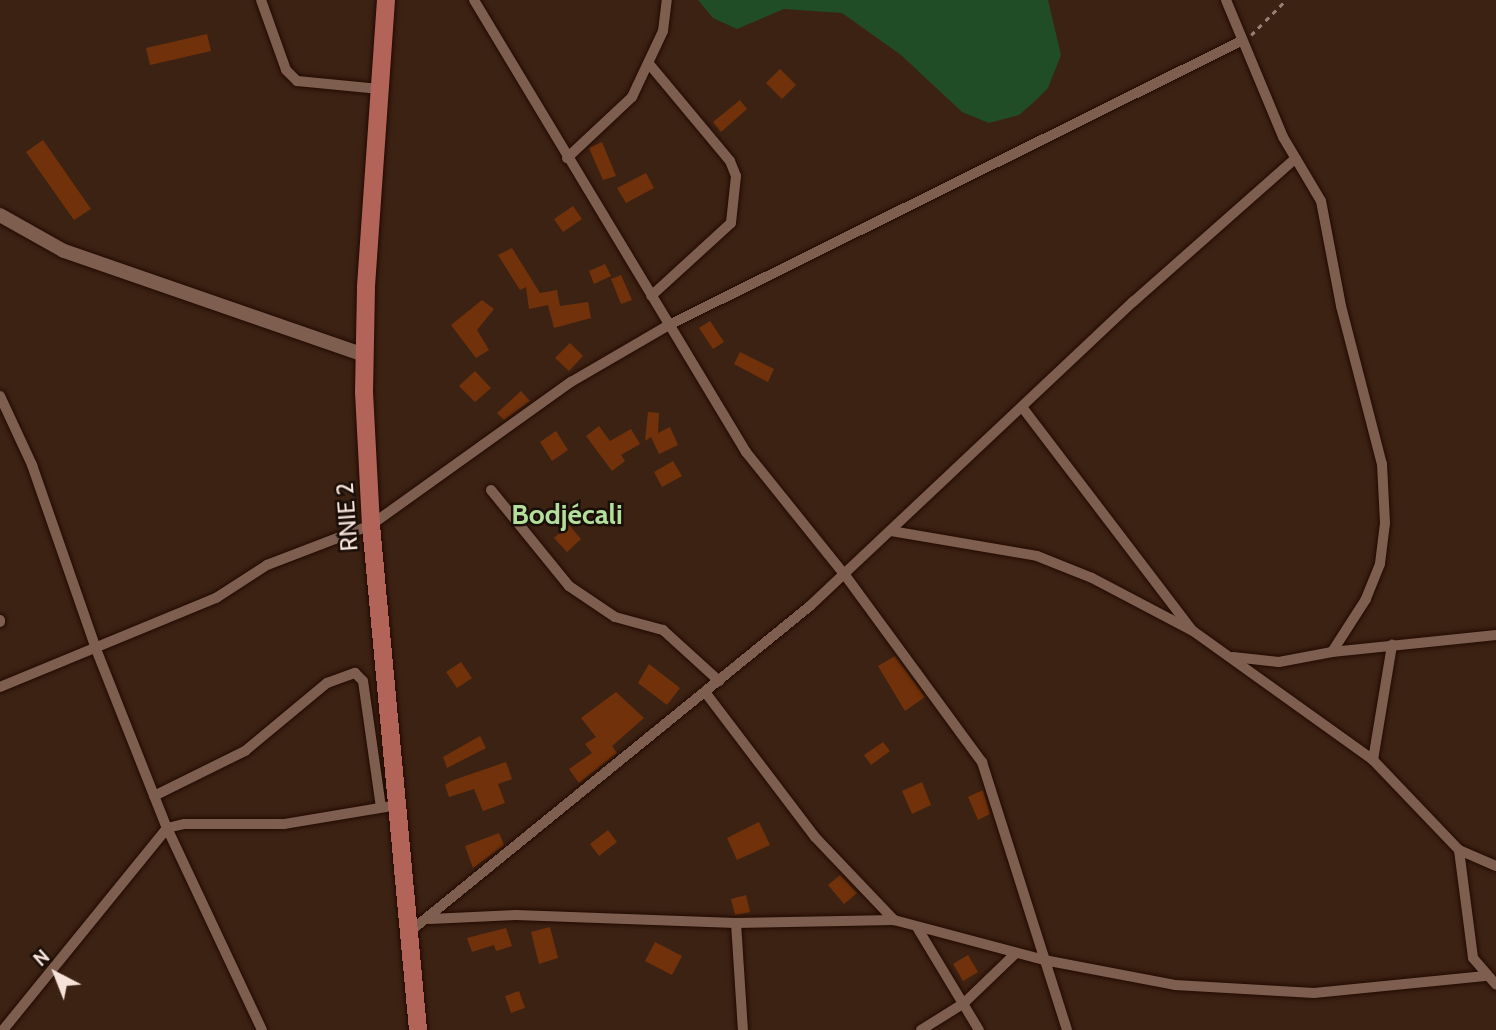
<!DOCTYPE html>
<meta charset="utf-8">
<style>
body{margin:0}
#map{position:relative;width:1496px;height:1030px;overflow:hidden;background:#3c2213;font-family:Cabin,sans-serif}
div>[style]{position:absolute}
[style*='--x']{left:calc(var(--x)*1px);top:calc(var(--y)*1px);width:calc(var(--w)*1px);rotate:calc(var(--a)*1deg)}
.green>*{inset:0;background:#204d26}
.building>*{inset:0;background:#71320b}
.path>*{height:2.5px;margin-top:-1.25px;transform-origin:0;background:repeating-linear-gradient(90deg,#978074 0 5px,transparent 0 10px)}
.roads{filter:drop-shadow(0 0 2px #220a00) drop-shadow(0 0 2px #220a00)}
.minor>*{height:10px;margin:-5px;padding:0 5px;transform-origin:5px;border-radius:5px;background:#7e5f4f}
.tertiary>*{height:14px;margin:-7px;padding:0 7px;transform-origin:7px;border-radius:7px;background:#7e5f4f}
.primary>*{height:18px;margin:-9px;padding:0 9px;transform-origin:9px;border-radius:9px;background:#b26459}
span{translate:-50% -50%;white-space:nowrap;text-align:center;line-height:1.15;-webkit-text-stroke:5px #1a0f08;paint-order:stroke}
.street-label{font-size:24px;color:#f5e2d9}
.quarter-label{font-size:28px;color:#b3de9b;font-weight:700}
.north{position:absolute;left:21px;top:939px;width:70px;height:70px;-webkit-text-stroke:5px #1a0f08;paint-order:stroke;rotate:318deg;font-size:19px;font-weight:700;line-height:28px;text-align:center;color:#f5e2d9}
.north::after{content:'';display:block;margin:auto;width:24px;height:32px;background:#f5e2d9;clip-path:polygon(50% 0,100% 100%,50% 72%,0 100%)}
</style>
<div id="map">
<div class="green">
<i style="clip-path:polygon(698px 0,1048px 0,1061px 55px,1048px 88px,1035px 101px,1019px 115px,989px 123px,962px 112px,901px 55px,842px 13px,784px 9px,737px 29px,713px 18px)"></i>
</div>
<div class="building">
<i style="clip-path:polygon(207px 34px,211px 51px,150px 65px,146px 48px)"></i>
<i style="clip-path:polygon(780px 69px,796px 85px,782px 99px,766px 83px)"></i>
<i style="clip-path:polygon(740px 100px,747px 109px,721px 132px,713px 122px)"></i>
<i style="clip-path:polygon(43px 140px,91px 209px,74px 220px,26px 152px)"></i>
<i style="clip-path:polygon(602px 142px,616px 176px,603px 180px,589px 148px)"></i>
<i style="clip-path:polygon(646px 173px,654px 188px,626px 203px,617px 188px)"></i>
<i style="clip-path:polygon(573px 206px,582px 219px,563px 232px,554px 219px)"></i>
<i style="clip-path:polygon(512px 248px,540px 293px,557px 290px,560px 306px,588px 302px,591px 318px,554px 328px,548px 305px,529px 309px,526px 287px,520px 290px,498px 255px)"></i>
<i style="clip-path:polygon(605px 264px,611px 276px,594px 284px,589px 271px)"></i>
<i style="clip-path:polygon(621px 275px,632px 300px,621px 304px,611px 279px)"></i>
<i style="clip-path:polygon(482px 300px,494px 309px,477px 330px,489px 350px,476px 358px,451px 325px)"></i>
<i style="clip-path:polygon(710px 321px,724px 342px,713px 349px,699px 328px)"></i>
<i style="clip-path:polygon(570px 343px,583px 356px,569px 371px,555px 358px)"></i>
<i style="clip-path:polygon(740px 352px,774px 369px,768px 382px,734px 364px)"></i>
<i style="clip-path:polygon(475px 371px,491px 388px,475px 402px,459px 386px)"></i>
<i style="clip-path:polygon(521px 391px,530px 401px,504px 420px,497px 413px)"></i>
<i style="clip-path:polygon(648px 412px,659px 413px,658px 433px,670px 427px,678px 445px,659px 454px,651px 437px,645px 441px)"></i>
<i style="clip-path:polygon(599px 426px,610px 441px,631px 429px,640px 444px,621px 455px,625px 461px,612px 471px,586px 436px)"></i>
<i style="clip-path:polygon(556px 431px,568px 450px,552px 461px,540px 442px)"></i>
<i style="clip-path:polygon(673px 461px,682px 476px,662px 487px,654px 472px)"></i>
<i style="clip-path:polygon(569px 525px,581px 539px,567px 552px,554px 538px)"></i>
<i style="clip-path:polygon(895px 656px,925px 697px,905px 711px,878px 666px)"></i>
<i style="clip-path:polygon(461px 662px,472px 678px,457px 688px,446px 672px)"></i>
<i style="clip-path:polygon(649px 664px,680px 688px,667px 705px,638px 683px)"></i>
<i style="clip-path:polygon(616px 692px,644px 718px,612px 746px,617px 753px,579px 783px,569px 769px,592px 753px,585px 744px,596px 737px,581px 718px)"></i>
<i style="clip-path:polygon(480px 736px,486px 748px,447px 768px,443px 757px)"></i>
<i style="clip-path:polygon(883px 742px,890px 751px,871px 765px,864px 755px)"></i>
<i style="clip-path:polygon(506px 762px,512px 779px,498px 784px,505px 803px,483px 811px,474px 789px,449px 797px,445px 785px,451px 781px)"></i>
<i style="clip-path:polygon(922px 782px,931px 805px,912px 814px,902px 791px)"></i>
<i style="clip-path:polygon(983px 790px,990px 814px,978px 820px,968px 797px)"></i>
<i style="clip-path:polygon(759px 822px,770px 845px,737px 860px,727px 838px)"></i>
<i style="clip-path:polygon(608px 830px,617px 842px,599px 856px,590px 844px)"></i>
<i style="clip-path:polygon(499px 833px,504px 845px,473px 868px,465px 846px)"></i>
<i style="clip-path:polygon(840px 875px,857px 893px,844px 904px,828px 885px)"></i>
<i style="clip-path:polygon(746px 895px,750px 912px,735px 915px,731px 899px)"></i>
<i style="clip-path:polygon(550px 927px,558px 958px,539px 964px,531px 932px)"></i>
<i style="clip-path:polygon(506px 928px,512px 946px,496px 951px,494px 945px,472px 952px,467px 938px)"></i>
<i style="clip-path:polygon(655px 942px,682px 956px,672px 975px,645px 961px)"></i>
<i style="clip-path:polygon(968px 955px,978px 972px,963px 981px,953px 964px)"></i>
<i style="clip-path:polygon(519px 991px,525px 1008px,511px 1013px,505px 996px)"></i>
</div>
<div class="path">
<i style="--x:1251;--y:35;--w:49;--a:-45"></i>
</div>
<div class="roads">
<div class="minor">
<i style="--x:261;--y:0;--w:74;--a:70.3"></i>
<i style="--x:286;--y:70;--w:16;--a:45"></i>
<i style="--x:297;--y:81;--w:83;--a:5.5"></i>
<i style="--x:474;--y:0;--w:528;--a:58.96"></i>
<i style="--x:746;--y:452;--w:158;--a:51.2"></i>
<i style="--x:845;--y:575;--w:232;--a:53.8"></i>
<i style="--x:982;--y:762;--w:281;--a:72.4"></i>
<i style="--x:1226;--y:0;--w:148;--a:67.4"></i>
<i style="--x:1283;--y:137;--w:74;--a:59.3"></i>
<i style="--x:1321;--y:201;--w:107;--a:79.2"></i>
<i style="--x:1341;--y:306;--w:163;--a:75.5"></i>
<i style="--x:1382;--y:464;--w:59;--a:87.1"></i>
<i style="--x:1385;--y:523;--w:41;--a:97"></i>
<i style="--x:1380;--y:564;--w:38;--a:112"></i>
<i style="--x:1366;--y:599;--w:63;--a:122.7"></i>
<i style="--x:650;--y:65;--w:125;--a:50.2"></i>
<i style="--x:730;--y:161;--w:16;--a:68"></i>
<i style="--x:736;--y:176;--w:47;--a:96.1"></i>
<i style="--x:731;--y:223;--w:108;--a:137.6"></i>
<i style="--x:567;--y:158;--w:89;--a:-43.2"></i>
<i style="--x:632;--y:97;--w:73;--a:-64.8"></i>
<i style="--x:663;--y:31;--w:31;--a:-83"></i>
<i style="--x:0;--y:396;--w:76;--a:65.1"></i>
<i style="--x:32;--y:465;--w:195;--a:70.8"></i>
<i style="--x:96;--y:649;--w:193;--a:68.4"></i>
<i style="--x:167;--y:828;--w:223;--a:64.8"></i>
<i style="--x:1022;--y:407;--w:280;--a:52.7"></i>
<i style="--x:491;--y:490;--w:124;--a:50.9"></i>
<i style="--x:569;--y:586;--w:55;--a:34"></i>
<i style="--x:615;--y:617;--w:50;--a:15.2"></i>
<i style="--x:663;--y:630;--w:76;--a:42.3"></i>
<i style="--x:891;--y:531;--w:148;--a:9.7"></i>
<i style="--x:1037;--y:556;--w:59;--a:21.8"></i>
<i style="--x:1092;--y:578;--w:114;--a:27.7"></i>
<i style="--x:1193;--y:631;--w:221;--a:35.6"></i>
<i style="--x:1373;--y:760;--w:124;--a:46.3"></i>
<i style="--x:1459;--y:850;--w:40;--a:23.4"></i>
<i style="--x:0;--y:620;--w:2;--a:90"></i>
<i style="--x:1233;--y:657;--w:46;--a:6.2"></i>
<i style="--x:1279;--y:662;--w:54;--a:-10.7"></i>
<i style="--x:1332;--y:652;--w:165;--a:-5.9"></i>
<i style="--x:0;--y:687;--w:234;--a:-22.4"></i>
<i style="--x:216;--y:598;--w:61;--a:-32.9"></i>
<i style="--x:267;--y:565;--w:111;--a:-21"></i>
<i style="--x:371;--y:525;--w:246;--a:-35.6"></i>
<i style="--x:571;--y:382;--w:113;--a:-30.2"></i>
<i style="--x:669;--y:325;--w:636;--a:-26.4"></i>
<i style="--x:705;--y:692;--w:182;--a:52.8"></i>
<i style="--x:815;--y:837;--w:115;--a:46.4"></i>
<i style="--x:1373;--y:760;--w:117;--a:-80.6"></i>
<i style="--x:154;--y:796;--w:102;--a:-26.3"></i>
<i style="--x:245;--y:751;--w:107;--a:-39.7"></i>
<i style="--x:327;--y:683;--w:30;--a:-20"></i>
<i style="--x:355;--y:673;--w:11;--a:45"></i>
<i style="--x:363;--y:681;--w:127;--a:81.9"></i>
<i style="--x:1459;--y:850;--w:109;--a:82.6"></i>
<i style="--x:1473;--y:958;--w:35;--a:49"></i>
<i style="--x:430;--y:919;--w:86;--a:-2.7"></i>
<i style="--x:516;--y:915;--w:220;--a:2.1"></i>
<i style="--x:736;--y:923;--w:158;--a:-1.1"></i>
<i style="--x:894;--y:920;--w:155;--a:14.9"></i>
<i style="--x:1044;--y:960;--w:133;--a:10.8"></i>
<i style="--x:1175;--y:985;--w:139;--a:3.3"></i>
<i style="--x:1314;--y:993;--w:172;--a:-5.7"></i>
<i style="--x:736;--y:923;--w:107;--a:86.3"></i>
<i style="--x:918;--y:929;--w:118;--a:58.9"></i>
<i style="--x:408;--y:933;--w:518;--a:-39.13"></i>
<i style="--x:810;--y:606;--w:444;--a:-43.3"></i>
<i style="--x:1133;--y:302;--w:217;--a:-41.5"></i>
<i style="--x:3;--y:1030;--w:260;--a:-50.9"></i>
<i style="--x:167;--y:828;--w:18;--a:-13"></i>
<i style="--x:185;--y:824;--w:99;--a:0"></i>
<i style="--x:284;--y:824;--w:115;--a:-9.5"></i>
<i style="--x:921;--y:1030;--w:51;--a:-32.1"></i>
<i style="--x:964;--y:1003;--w:72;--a:-43.9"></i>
</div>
<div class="tertiary">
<i style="--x:0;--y:215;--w:73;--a:29.4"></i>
<i style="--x:64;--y:251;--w:318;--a:19.1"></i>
</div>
<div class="primary">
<i style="--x:386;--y:0;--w:289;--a:94"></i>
<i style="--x:366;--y:288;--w:104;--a:91.1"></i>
<i style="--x:364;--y:392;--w:133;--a:87"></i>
<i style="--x:371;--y:525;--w:507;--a:84.68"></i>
</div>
</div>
<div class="street-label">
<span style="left:347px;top:517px;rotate:-94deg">RNIE 2</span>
</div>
<div class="quarter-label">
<span style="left:567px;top:514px">Bodjécali</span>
</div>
<div class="north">N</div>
</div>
